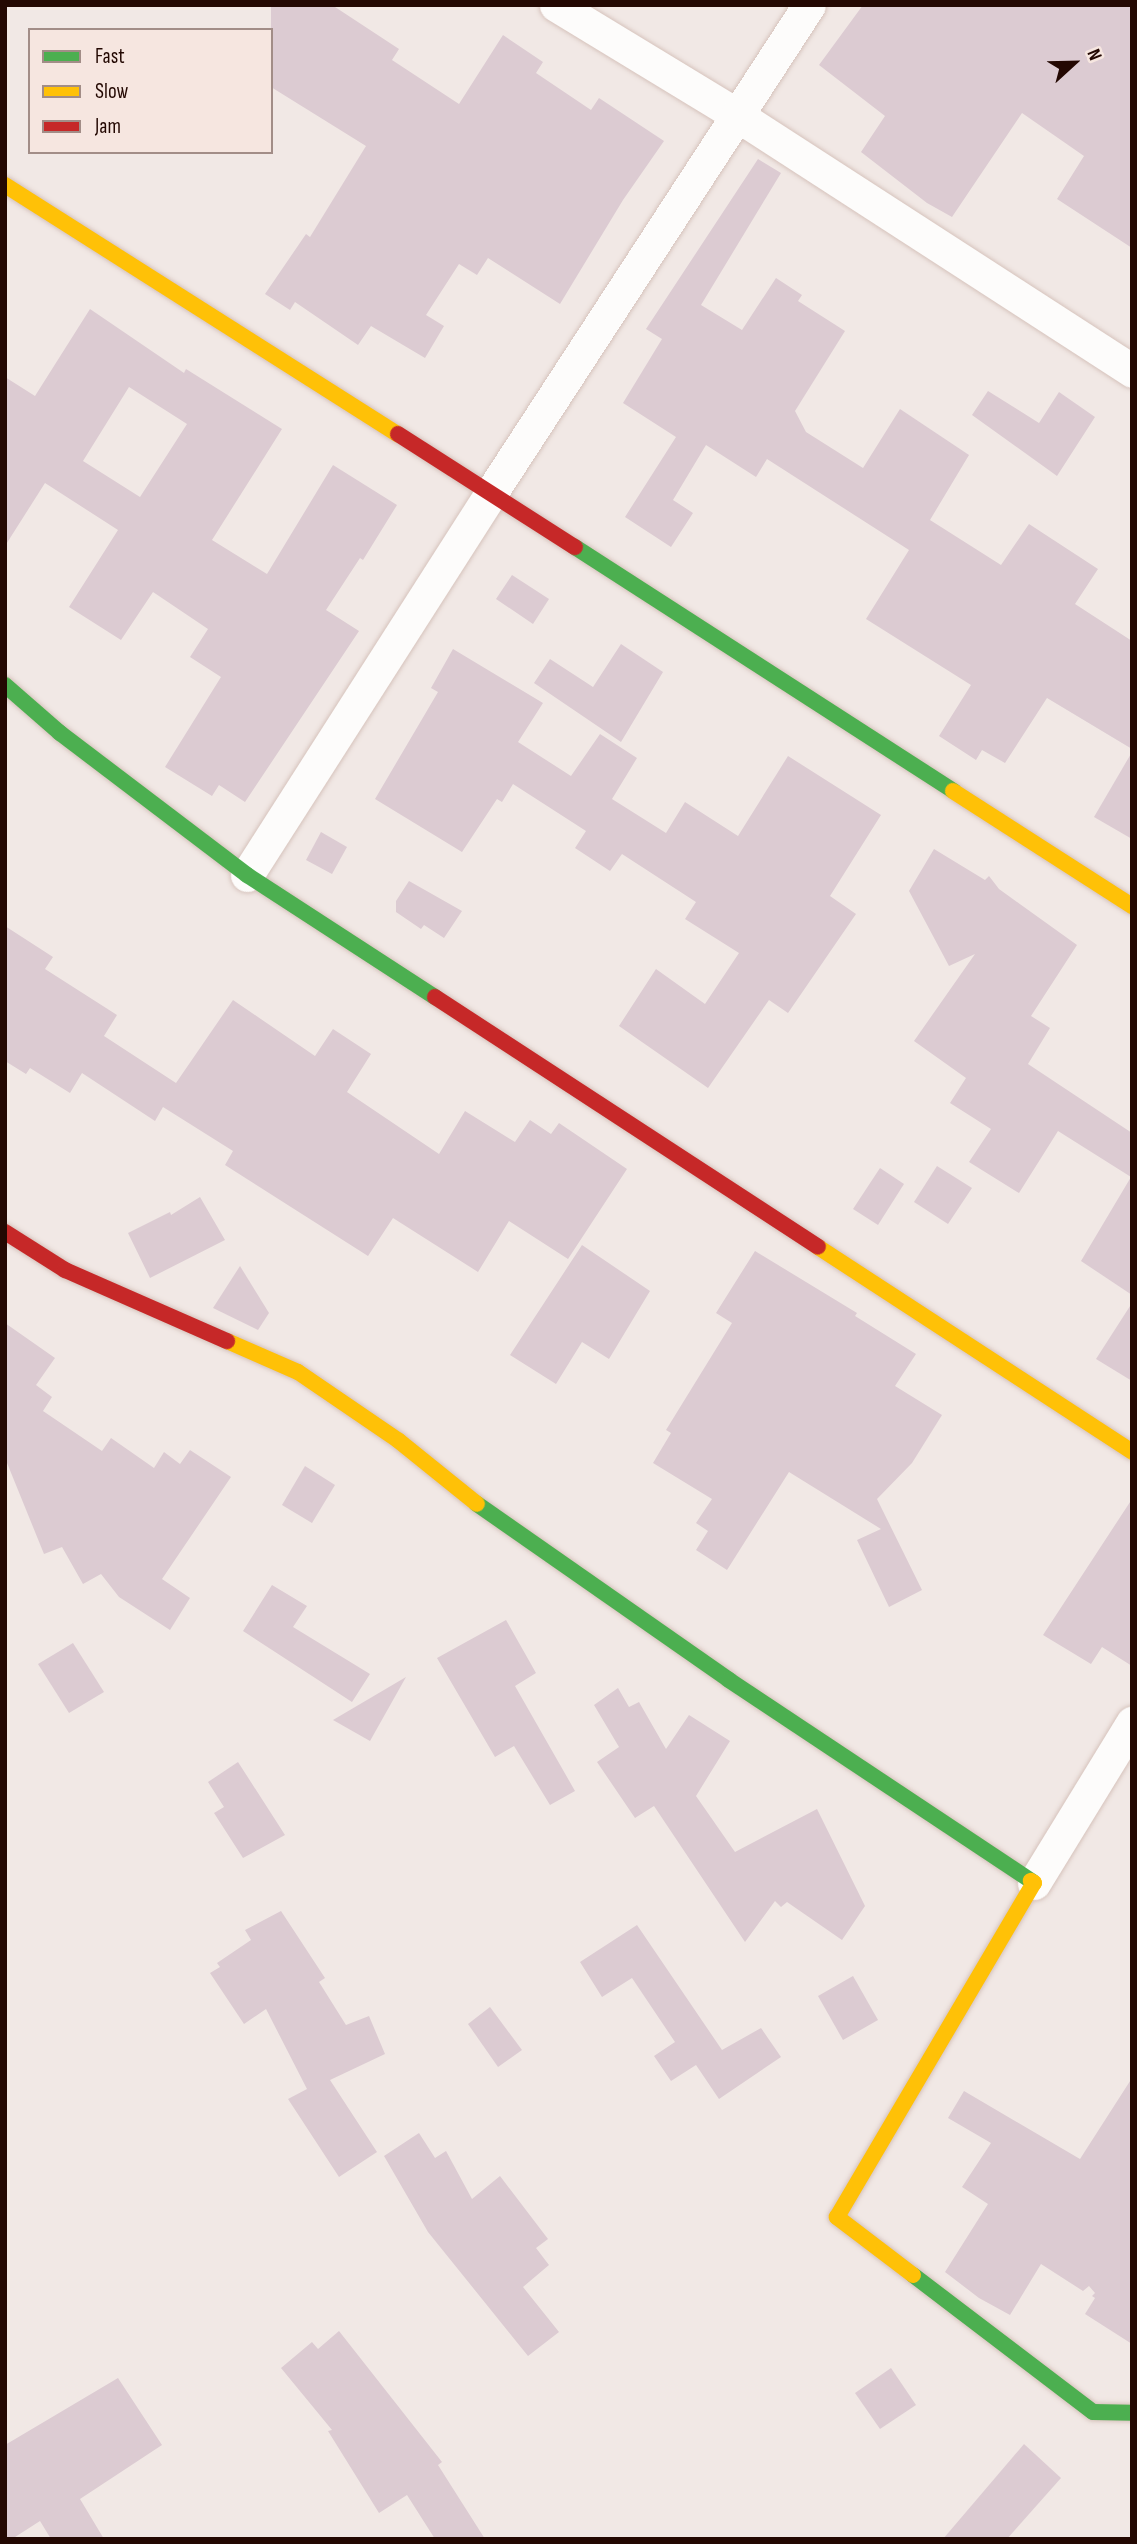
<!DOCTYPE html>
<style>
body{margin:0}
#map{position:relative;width:1137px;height:2544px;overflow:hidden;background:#f1e8e5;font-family:"Sofia Sans Condensed",sans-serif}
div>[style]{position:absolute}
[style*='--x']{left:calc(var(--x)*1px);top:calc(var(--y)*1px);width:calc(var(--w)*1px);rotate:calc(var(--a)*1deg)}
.building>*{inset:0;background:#dccbd2}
.roads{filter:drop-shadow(0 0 2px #d6c3bc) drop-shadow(0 0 2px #d6c3bc)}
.street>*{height:33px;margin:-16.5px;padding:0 16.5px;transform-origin:16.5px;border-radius:16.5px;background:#fdfcfb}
.fast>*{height:16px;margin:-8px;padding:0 8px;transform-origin:8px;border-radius:8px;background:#4caf50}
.slow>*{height:16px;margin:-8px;padding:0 8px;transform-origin:8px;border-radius:8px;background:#ffc107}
.jam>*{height:16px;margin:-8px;padding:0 8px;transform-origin:8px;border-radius:8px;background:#c62828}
span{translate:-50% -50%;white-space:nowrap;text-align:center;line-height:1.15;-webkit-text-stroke:7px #f6e6e0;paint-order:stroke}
.frame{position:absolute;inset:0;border:7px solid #230802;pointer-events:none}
.legend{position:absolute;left:28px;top:28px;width:245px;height:126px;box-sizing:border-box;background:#f6e6e0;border:2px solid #a28d87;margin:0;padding:9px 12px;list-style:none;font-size:21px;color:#230802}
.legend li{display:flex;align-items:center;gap:14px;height:35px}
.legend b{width:35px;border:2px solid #a28d87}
.north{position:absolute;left:1039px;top:28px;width:70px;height:70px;-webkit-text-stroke:5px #f6e6e0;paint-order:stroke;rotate:68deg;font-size:19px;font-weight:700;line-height:28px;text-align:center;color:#230802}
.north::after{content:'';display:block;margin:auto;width:24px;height:32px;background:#230802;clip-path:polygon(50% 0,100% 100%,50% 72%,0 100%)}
</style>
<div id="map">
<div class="building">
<i style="clip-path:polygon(271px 5px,332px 5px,399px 49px,392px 60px,459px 104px,503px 35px,543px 62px,536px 73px,591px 110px,599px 98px,664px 141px,623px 200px,560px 304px,488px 258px,477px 275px,459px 264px,426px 315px,444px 326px,425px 358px,371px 326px,358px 345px,295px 302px,290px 310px,265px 294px,306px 234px,310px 237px,366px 146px,271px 87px)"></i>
<i style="clip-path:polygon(863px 5px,1132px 5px,1132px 248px,1057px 199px,1084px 156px,1022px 113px,952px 217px,927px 203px,861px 152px,885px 116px,819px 65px)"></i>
<i style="clip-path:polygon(758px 159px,781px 173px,701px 305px,742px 330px,776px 278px,802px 295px,798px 301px,845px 331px,795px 411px,806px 432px,863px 468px,900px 409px,969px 455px,930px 520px,1001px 565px,1029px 524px,1098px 569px,1075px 604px,1132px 641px,1132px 749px,1047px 698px,1005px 763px,982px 750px,976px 760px,939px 736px,971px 685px,866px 619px,909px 550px,767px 459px,756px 477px,706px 445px,673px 500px,693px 513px,671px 547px,625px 517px,676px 437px,623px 403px,662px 339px,646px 329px)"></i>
<i style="clip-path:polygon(evenodd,90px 309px,184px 373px,186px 369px,282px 429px,212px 540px,267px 574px,333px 465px,397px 505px,363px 560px,360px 558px,326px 610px,359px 631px,245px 802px,219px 785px,212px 796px,165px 767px,221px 677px,190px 657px,208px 629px,153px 592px,121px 640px,69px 607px,118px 530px,45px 483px,5px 546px,5px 377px,35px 396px,90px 309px,129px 387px,187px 424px,140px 497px,83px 461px,129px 387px)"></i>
<i style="clip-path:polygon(988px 391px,1039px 423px,1059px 392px,1095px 417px,1057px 476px,972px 415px)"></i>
<i style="clip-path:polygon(512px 575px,549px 599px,533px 624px,496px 599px)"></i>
<i style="clip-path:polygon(621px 644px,663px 672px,621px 742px,534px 683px,550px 659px,593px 687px)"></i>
<i style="clip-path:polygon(453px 649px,543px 703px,518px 742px,571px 776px,600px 734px,637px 758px,612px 799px,666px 833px,685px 802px,738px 836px,788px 756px,881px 815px,830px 896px,856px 914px,788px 1013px,769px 1000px,708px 1088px,619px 1026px,656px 969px,705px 1004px,739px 953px,685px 919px,696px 902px,622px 854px,610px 871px,575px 848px,586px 831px,513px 784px,502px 802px,497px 799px,462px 852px,375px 799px,438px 692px,431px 688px)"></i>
<i style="clip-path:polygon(1132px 752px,1132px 839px,1094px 817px)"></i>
<i style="clip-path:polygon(321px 832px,347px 847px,332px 874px,306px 860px)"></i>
<i style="clip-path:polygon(934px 849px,985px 880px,989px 876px,999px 889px,1077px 945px,1031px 1016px,1050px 1028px,1028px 1064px,1132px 1133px,1132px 1295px,1081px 1261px,1131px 1177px,1058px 1131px,1019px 1193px,969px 1162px,991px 1129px,950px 1103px,966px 1078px,914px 1041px,975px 954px,949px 966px,909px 891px)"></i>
<i style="clip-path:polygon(409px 881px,462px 911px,444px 938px,424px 925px,421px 929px,396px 912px,396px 901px)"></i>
<i style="clip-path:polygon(5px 926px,53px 957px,45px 969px,117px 1015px,104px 1036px,176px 1083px,233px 1000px,315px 1056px,333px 1029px,371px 1054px,347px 1092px,439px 1154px,465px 1111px,515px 1142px,530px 1120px,551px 1134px,559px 1123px,627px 1169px,568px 1259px,509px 1221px,478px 1272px,393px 1218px,368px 1256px,225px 1165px,233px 1151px,163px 1107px,155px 1121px,82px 1073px,70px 1093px,30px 1068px,26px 1074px,5px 1061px)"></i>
<i style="clip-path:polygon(937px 1166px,972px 1188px,948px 1224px,914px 1202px)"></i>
<i style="clip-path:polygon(880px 1168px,904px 1184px,878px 1225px,853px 1209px)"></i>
<i style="clip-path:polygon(200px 1197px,225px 1240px,150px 1278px,128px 1233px,170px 1212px,171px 1215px)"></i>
<i style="clip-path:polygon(582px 1245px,650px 1291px,609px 1359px,582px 1342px,556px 1384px,510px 1355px)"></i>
<i style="clip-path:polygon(755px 1251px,857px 1313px,855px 1316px,916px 1354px,895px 1386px,942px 1415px,912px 1463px,877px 1499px,922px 1590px,889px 1607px,857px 1540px,881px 1529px,789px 1472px,727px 1570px,696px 1550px,708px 1531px,696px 1523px,712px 1499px,653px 1463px,671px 1433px,666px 1430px,732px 1323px,716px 1313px)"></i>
<i style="clip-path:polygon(240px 1266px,269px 1313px,258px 1330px,213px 1308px)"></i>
<i style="clip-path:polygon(1132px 1303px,1132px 1381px,1096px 1359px)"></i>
<i style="clip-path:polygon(5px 1323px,55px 1358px,36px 1385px,52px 1397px,43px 1411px,102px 1451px,111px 1438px,154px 1468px,164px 1452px,180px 1464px,190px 1450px,231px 1477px,162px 1579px,190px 1598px,170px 1630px,119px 1597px,101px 1574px,83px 1584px,62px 1547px,44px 1554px,5px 1458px)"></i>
<i style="clip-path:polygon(305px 1466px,335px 1485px,312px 1523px,282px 1505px)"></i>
<i style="clip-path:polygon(1132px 1499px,1132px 1666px,1102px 1647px,1091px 1664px,1043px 1635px)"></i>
<i style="clip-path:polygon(272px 1585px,307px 1606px,293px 1627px,370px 1674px,352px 1702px,243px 1631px)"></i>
<i style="clip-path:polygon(506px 1620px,536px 1673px,515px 1686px,575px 1791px,550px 1805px,514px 1746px,495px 1757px,437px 1658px)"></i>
<i style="clip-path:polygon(73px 1643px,104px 1692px,69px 1713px,38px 1664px)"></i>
<i style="clip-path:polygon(406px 1677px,370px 1741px,333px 1720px)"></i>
<i style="clip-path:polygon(618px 1688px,629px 1707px,639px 1702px,666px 1749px,689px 1715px,730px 1741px,696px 1796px,735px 1852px,817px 1809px,865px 1906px,842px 1940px,787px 1902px,781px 1907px,775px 1901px,745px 1942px,654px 1806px,635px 1818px,597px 1762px,619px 1747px,594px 1705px)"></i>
<i style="clip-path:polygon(238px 1762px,285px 1835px,243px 1858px,214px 1813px,224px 1807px,208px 1782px)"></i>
<i style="clip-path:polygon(281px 1911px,325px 1978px,319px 1982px,346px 2025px,369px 2016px,385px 2054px,330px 2080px,377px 2152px,339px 2177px,288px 2099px,307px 2089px,266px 2009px,244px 2024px,210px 1973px,220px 1967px,217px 1963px,251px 1940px,245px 1930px)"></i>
<i style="clip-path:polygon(637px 1925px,722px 2050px,761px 2028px,781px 2057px,719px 2099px,696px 2065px,671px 2081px,654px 2056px,675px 2042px,632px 1978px,602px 1997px,580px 1962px)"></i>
<i style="clip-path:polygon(853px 1976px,878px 2020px,843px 2040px,818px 1996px)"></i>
<i style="clip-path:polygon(490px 2007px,522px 2050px,498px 2067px,468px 2024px)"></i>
<i style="clip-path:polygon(1132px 2078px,1132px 2344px,1085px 2314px,1095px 2298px,1092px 2296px,1095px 2293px,1089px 2286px,1083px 2291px,1041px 2264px,1010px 2315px,979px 2298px,945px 2272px,988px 2204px,962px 2187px,991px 2143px,948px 2118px,964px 2091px,1080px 2159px)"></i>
<i style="clip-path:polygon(419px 2133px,435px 2158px,446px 2151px,472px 2199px,500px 2176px,548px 2239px,536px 2248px,549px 2265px,523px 2287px,559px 2332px,528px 2356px,428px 2232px,384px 2156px)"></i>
<i style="clip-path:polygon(339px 2331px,442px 2462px,438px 2465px,485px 2539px,435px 2539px,407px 2495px,379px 2513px,328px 2431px,332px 2430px,281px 2368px,312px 2342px,318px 2349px)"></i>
<i style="clip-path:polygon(891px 2368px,916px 2405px,880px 2429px,855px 2393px)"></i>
<i style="clip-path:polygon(118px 2378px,162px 2445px,80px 2499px,104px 2539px,51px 2539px,40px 2521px,12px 2539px,5px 2539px,5px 2445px)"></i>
<i style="clip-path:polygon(1024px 2444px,1061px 2478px,1007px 2539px,943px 2539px)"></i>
</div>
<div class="roads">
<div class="street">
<i style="--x:556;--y:5;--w:212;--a:31.3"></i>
<i style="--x:737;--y:115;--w:471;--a:32.9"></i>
<i style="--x:247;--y:875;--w:453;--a:-57.4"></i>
<i style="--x:491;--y:493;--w:582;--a:-56.91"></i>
<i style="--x:1034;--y:1883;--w:188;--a:-58.5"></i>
</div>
<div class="fast">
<i style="--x:575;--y:547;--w:450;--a:32.8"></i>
<i style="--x:5;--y:685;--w:73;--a:41.1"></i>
<i style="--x:60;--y:733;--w:235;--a:37.2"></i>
<i style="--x:247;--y:875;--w:224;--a:33"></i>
<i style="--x:477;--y:1504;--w:307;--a:34.9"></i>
<i style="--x:729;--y:1680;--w:363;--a:33.6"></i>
<i style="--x:913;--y:2275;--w:226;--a:37.3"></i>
<i style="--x:1093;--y:2412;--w:39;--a:1"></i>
</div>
<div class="slow">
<i style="--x:5;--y:185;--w:465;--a:32.4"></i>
<i style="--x:953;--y:791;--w:213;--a:32.7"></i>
<i style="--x:818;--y:1247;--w:375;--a:33.1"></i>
<i style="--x:227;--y:1341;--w:77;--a:23.6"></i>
<i style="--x:298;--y:1372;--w:122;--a:34.3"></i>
<i style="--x:399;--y:1441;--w:100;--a:38.9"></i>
<i style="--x:913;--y:2275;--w:96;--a:-142.7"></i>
<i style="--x:837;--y:2217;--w:388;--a:-59.5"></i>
<i style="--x:1034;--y:1883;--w:4;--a:-146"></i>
</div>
<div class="jam">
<i style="--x:398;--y:434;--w:210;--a:32.6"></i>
<i style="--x:435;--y:997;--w:457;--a:33.1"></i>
<i style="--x:5;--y:1232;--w:71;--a:32.3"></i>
<i style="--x:65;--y:1270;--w:177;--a:23.7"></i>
</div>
</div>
<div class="frame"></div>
<ul class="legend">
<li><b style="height:9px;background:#4caf50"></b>Fast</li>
<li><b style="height:9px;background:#ffc107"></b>Slow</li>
<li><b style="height:9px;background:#c62828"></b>Jam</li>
</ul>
<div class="north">N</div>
</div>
